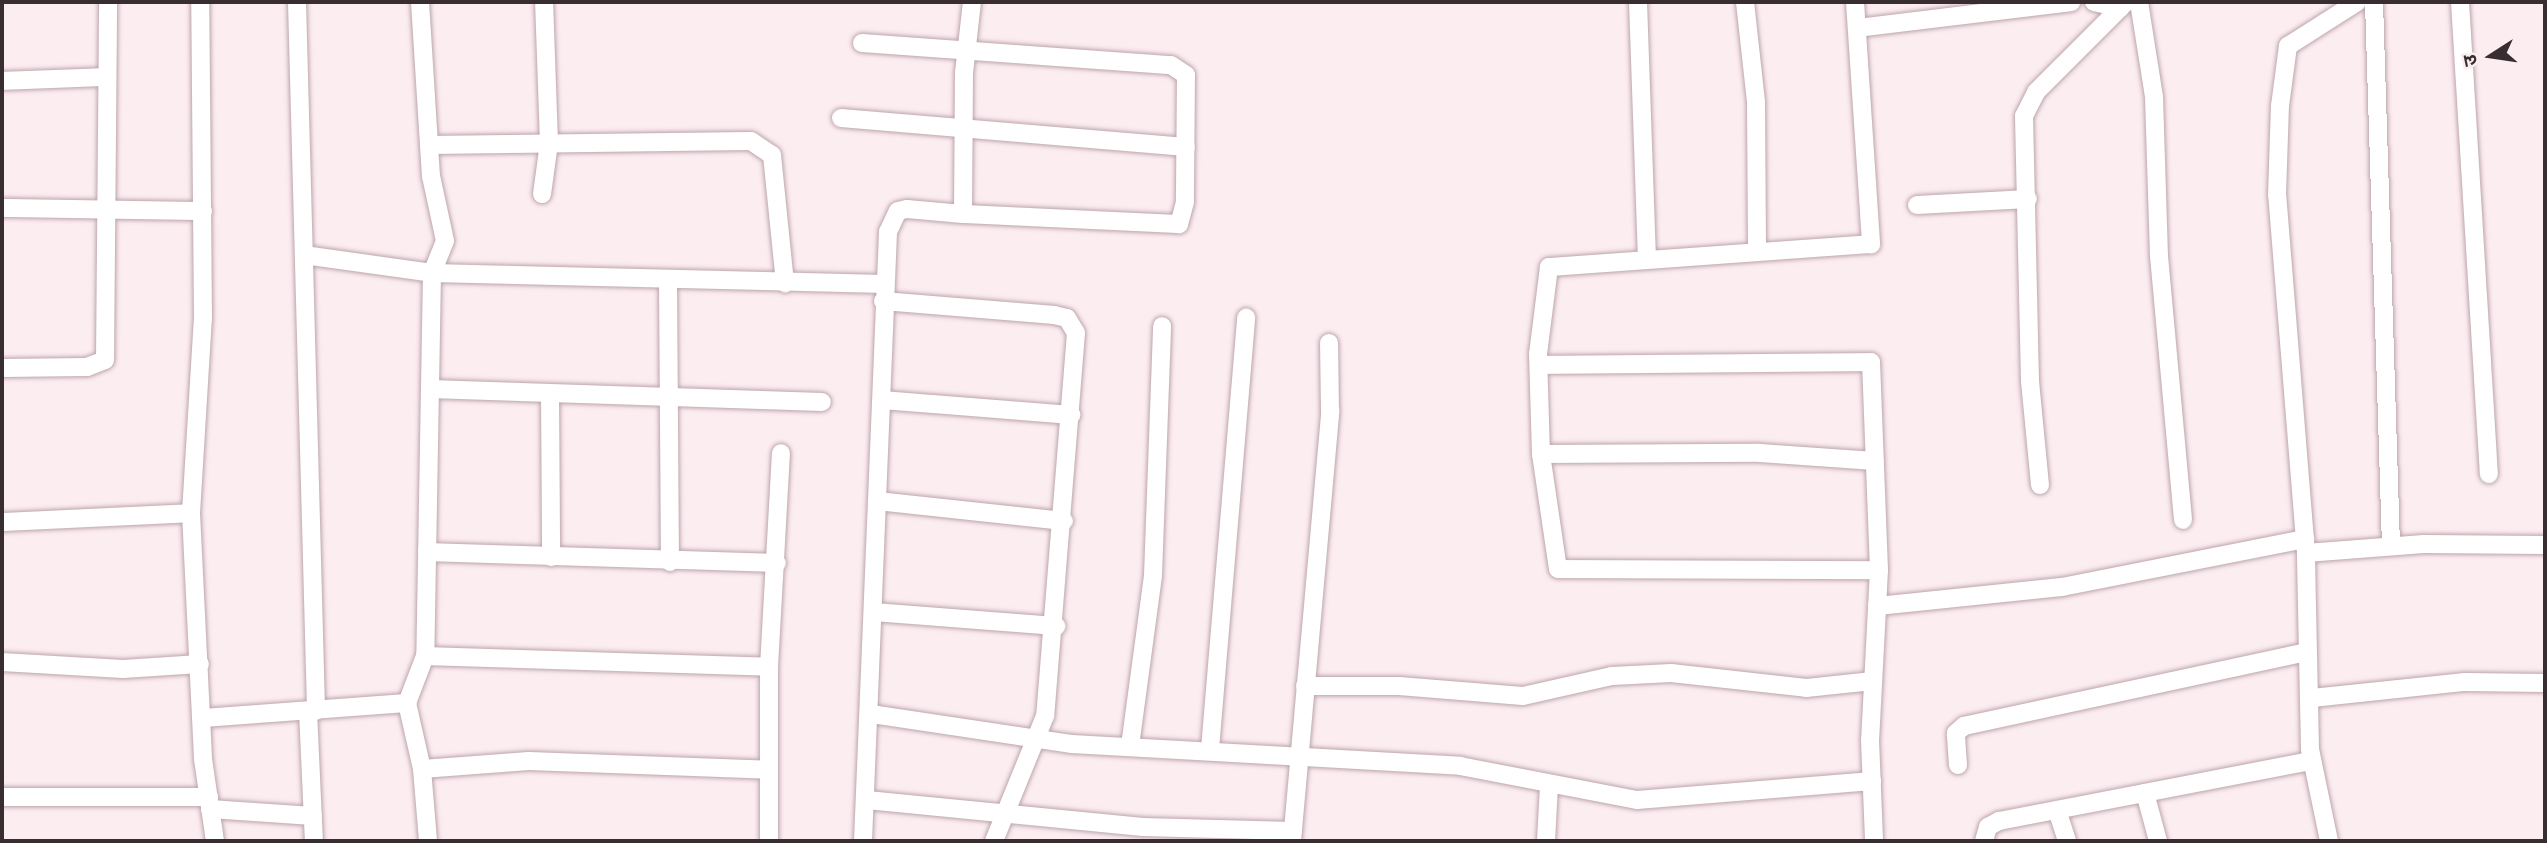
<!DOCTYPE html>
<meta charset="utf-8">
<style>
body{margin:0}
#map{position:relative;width:2547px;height:843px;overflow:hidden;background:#fcedf1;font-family:"Fira Sans Condensed","Noto Sans Devanagari",sans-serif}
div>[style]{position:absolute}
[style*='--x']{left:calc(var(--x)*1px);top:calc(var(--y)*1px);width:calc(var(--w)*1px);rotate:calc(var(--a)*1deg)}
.roads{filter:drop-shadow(0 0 2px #bca5ab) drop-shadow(0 0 2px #bca5ab)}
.minor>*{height:18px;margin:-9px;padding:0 9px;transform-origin:9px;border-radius:9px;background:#fff}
span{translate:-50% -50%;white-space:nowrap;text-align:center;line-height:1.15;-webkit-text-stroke:5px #fcedf1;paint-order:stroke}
.frame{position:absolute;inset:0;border:4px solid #382e31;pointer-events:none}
.north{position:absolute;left:2456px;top:21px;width:70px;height:70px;-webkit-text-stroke:5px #fcedf1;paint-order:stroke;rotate:258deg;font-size:19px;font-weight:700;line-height:28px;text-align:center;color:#382e31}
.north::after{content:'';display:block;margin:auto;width:24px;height:32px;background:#382e31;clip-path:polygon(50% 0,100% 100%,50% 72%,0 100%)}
</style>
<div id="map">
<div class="roads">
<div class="minor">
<i style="--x:297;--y:2;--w:709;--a:88.46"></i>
<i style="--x:420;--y:2;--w:174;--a:86.4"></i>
<i style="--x:431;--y:176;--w:66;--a:77.8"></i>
<i style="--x:445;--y:241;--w:35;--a:112"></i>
<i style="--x:432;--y:273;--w:383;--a:91"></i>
<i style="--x:425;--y:656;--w:50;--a:111"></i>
<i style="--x:407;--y:703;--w:68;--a:77.2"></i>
<i style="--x:422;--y:769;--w:72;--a:85.2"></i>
<i style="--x:1638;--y:2;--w:257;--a:88"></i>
<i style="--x:1745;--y:2;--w:101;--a:83.7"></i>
<i style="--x:1756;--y:102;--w:149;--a:89.6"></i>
<i style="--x:1855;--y:2;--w:243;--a:86.2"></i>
<i style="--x:1871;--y:244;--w:323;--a:175.9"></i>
<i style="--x:1549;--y:267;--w:88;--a:97.2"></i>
<i style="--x:1538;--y:354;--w:100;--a:88.3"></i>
<i style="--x:1541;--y:454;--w:116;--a:81.6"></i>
<i style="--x:1558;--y:569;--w:321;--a:0.2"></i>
<i style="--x:2094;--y:2;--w:27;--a:13"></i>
<i style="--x:2139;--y:2;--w:96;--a:81"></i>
<i style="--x:2154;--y:97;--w:159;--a:88.2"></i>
<i style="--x:2159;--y:256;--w:265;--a:84.8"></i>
<i style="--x:2374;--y:2;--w:544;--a:88.21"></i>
<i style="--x:2460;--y:2;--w:473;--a:86.5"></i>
<i style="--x:1857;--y:28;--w:216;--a:-6.9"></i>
<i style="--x:862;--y:43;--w:310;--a:4.1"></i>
<i style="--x:1171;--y:65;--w:18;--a:34"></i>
<i style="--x:1186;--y:75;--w:127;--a:90.5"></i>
<i style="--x:1185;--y:202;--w:23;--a:105"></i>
<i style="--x:1179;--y:224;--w:216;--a:-177.3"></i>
<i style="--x:2;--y:81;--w:105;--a:-2.2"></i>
<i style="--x:841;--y:118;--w:346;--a:4.8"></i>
<i style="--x:429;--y:145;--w:322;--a:-0.7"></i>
<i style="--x:751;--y:141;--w:25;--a:34"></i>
<i style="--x:772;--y:155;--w:129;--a:84.2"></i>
<i style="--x:542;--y:194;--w:51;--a:-82.2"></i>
<i style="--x:549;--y:143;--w:141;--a:-92"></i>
<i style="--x:1917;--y:205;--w:111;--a:-3.1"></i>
<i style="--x:2;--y:208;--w:201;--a:0.9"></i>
<i style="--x:304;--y:255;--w:129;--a:8"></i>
<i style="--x:432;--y:273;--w:453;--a:1.4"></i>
<i style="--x:668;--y:279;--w:283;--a:89.6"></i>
<i style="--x:883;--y:301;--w:172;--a:4.7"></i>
<i style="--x:1054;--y:315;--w:13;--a:13"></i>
<i style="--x:1067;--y:318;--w:17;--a:59"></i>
<i style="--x:1076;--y:333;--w:384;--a:94.6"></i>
<i style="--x:1045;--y:716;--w:135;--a:112.2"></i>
<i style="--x:1539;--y:365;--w:332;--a:-0.5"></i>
<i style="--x:1871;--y:362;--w:208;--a:87.8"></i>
<i style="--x:1879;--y:570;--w:170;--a:93"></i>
<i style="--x:1870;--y:740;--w:101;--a:87.7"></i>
<i style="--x:2;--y:368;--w:85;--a:-0.7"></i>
<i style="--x:87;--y:367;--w:19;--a:-21"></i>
<i style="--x:105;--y:360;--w:358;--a:-89.5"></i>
<i style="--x:430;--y:389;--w:392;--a:1.9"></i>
<i style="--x:550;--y:394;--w:163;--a:89.6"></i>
<i style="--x:882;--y:400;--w:190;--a:4.5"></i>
<i style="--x:1541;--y:454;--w:219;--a:-0.3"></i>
<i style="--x:1760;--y:453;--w:115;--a:4"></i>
<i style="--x:2040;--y:485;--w:104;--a:-95.5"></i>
<i style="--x:2030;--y:381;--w:265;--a:-91.3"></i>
<i style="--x:2024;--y:116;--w:27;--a:-63"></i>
<i style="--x:2036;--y:92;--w:127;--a:-45"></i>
<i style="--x:877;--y:501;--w:188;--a:6.1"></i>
<i style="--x:191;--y:513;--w:194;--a:-86.5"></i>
<i style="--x:203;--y:319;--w:317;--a:-90.5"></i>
<i style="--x:2;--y:522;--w:189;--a:-2.7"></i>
<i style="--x:191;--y:513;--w:246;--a:87.2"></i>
<i style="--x:203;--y:759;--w:83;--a:81.7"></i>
<i style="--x:427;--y:552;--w:350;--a:1.8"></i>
<i style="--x:2306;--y:553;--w:118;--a:-4.4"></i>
<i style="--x:2424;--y:544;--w:121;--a:0.5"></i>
<i style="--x:1877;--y:606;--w:186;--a:-5.9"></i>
<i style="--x:2062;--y:587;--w:248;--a:-11.2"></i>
<i style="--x:873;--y:612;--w:184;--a:4.4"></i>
<i style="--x:425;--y:656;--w:344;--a:1.8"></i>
<i style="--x:2;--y:662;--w:121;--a:3.3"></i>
<i style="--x:123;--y:669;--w:77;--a:-3.7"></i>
<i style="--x:1305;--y:686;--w:94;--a:0"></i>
<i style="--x:1399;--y:686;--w:124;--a:4.6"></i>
<i style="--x:1523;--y:696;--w:91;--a:-12.7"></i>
<i style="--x:1612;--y:676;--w:59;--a:-2.9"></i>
<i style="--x:1671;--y:673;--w:136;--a:6.3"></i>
<i style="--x:1806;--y:688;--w:67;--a:-6"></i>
<i style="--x:2312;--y:698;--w:154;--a:-6"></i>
<i style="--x:2465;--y:682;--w:80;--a:0.7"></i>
<i style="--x:308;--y:711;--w:130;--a:87.4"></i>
<i style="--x:871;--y:714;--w:203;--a:8.5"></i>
<i style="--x:1072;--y:744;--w:389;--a:3.2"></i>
<i style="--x:1460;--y:766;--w:180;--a:10.9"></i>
<i style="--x:1637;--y:800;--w:236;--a:-4.6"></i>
<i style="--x:202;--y:718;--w:206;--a:-4.2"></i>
<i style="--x:1130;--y:746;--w:173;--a:-82.3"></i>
<i style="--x:1153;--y:575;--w:249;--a:-87.9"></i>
<i style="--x:1210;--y:749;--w:433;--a:-85.2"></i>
<i style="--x:1958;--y:765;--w:32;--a:-94"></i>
<i style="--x:1956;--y:733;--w:11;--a:-41"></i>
<i style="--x:1964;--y:726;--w:351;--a:-12.2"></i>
<i style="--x:422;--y:769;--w:107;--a:-4.3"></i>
<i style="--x:529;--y:761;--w:240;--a:2.1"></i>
<i style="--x:2145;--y:793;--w:50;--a:74.8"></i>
<i style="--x:2;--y:797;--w:207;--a:0"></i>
<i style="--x:867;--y:800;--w:277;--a:5.6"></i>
<i style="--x:1143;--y:827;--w:150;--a:1.5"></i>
<i style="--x:210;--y:809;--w:103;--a:3.9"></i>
<i style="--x:2057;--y:810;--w:33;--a:72"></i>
<i style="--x:769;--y:841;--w:174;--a:-90"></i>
<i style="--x:769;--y:667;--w:214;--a:-86.8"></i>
<i style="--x:863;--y:841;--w:610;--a:-87.65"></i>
<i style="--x:888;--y:232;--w:23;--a:-65"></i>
<i style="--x:898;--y:211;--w:9;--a:-13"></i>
<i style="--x:907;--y:209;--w:56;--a:5.1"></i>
<i style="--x:963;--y:214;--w:141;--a:-89.6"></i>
<i style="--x:964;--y:73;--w:71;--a:-83.6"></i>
<i style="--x:1292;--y:841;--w:432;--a:-84.9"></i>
<i style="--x:1330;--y:411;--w:68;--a:-90.8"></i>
<i style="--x:1546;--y:841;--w:55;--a:-86.9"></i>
<i style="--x:1984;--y:841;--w:15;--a:-74"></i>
<i style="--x:1988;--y:827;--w:13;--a:-29"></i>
<i style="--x:1999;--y:821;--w:319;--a:-10.9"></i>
<i style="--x:2329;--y:841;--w:94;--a:-101.7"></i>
<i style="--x:2310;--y:749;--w:196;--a:-91.2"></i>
<i style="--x:2306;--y:553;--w:359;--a:-94.6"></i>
<i style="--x:2277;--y:195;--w:89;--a:-88.1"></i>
<i style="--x:2280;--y:106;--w:61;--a:-82.4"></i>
<i style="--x:2288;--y:46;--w:82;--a:-32.5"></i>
</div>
</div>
<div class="frame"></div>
<div class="north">उ</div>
</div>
